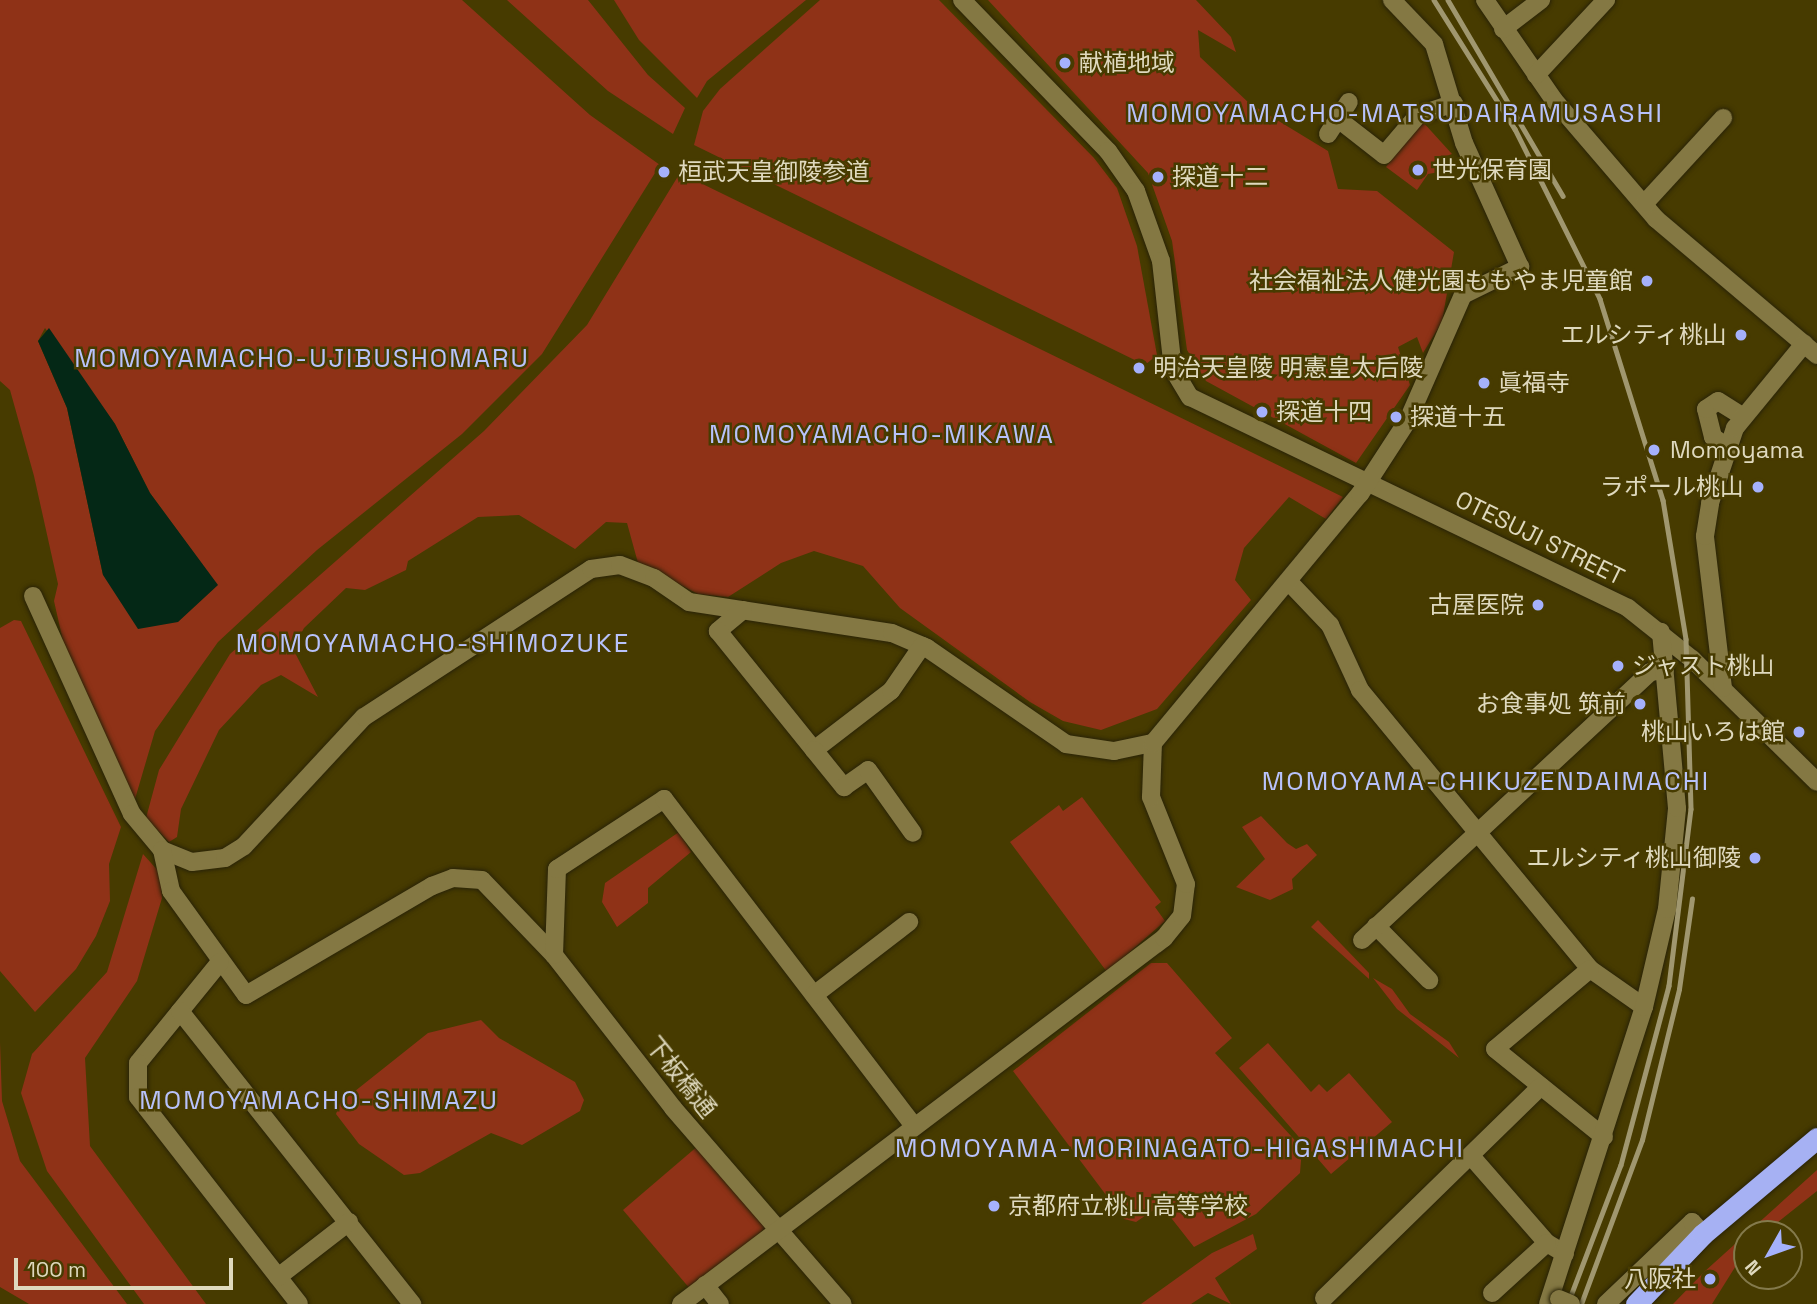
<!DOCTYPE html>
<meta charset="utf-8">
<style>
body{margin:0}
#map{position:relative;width:1817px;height:1304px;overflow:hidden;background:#473b00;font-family:"Space Grotesk","Noto Sans JP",sans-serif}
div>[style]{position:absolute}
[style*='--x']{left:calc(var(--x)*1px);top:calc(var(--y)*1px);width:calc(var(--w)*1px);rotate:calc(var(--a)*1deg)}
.green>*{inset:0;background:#8f3217}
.water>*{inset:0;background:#042816}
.roads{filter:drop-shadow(0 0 2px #292307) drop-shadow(0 0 2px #292307)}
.minor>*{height:18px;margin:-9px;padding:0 9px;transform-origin:9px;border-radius:9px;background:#847843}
.highway>*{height:21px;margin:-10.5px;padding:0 10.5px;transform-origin:10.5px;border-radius:10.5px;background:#a6b1f3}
.rail>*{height:4.5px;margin:-2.25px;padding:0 2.25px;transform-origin:2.25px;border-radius:2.25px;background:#a0976f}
.bridges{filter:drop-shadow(0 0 2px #292307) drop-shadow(0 0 2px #292307)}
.minor-bridge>*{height:18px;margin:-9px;padding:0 9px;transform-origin:9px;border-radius:9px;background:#847843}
.dots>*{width:19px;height:19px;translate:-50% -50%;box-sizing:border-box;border:4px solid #473b00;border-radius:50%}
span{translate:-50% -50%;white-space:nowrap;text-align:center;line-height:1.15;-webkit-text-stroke:5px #473b00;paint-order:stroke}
.poi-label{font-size:24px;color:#dfd9be}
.left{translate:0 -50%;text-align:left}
.right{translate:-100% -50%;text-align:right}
.street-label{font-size:24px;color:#dfd9be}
.neighbourhood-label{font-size:26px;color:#b8c2fb;letter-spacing:2px}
.north{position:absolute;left:1733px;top:1220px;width:70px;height:70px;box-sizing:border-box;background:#473b00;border:2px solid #847a4c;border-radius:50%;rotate:230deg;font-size:19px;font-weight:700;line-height:28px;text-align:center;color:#dfd9be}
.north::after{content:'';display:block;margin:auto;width:24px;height:32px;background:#a5b1fc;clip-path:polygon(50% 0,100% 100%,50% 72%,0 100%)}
.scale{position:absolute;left:14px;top:1258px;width:219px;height:32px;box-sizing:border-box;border:4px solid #dfd9be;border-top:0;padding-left:9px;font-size:21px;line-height:24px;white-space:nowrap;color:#dfd9be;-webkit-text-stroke:5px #473b00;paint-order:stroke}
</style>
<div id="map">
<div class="green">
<i style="clip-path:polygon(evenodd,0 0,462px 0,590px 115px,660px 165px,542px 354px,462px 434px,317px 550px,218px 642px,155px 731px,135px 799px,65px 650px,54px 601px,58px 584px,34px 476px,10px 390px,0 381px,0 0,45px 328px,115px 424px,150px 493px,217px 585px,103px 575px,67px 408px,38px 341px,45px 328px)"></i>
<i style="clip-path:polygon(507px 0,588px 0,648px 75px,685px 108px,673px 134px,608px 91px)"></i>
<i style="clip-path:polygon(614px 0,806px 0,707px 81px,697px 98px,639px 40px)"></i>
<i style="clip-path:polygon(820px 0,939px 0,1094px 158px,1117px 188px,1137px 246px,1157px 355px,1145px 365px,694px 145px,703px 111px,720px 89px)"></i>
<i style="clip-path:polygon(988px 0,1196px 0,1231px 37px,1236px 52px,1198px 30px,1200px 57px,1249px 103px,1328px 151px,1338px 189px,1377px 191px,1454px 252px,1442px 322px,1423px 353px,1417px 337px,1398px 347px,1410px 385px,1356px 463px,1206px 381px,1187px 350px,1172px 241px,1148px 173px)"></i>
<i style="clip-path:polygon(1422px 121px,1452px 154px,1435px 160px,1439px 172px,1428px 174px,1417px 190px,1386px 167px)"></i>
<i style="clip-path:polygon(680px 173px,1343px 497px,1326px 519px,1289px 497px,1244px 548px,1235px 580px,1251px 600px,1157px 709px,1101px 730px,1063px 721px,1030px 702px,900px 608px,863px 566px,814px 551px,781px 563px,728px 597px,698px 594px,638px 563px,627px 523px,606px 522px,575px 549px,519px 515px,478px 517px,408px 561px,406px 570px,365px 590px,346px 588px,304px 628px,293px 649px,318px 697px,281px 675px,261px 685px,219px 730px,181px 809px,177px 837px,169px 842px,146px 818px,159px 770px,230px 654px,484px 431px,587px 325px)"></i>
<i style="clip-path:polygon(14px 620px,21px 621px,121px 827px,109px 864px,110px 901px,96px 936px,76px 969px,35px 1012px,0 971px,0 628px)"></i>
<i style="clip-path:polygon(1082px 797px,1161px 902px,1155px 907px,1165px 921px,1107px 972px,1010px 842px,1059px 805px,1063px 811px)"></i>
<i style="clip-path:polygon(1261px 816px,1287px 843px,1296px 849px,1307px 844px,1317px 855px,1292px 879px,1293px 889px,1270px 900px,1236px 887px,1265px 859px,1242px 827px)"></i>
<i style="clip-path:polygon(679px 832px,691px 852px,648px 888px,648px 903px,617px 927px,602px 902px,605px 883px)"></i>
<i style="clip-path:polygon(143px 854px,160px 873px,162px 898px,137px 981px,85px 1058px,90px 1146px,206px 1304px,144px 1304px,47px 1171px,21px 1093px,32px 1054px,107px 972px)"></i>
<i style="clip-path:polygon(1318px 920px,1369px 973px,1369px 979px,1311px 927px)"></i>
<i style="clip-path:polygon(1151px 963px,1167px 963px,1232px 1038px,1215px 1053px,1302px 1148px,1300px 1173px,1256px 1214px,1194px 1247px,1161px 1205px,1136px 1222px,1124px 1219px,1013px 1071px)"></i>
<i style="clip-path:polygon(1373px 978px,1392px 989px,1410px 1014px,1449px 1042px,1459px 1058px,1397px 1009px)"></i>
<i style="clip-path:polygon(481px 1020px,499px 1038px,575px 1082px,584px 1100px,580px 1111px,522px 1145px,491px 1133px,420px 1173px,404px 1175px,359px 1144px,336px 1114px,340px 1103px,428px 1033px)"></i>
<i style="clip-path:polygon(0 1042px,2px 1101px,20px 1161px,127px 1304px,29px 1304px,0 1287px)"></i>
<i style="clip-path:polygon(1268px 1043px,1311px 1092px,1319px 1084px,1327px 1092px,1349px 1073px,1392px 1122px,1331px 1174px,1239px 1068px)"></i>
<i style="clip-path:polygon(699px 1145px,768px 1226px,691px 1290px,623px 1210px)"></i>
<i style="clip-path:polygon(1817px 1170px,1817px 1191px,1763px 1234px,1747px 1234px,1747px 1248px,1712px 1304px,1673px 1304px,1704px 1272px)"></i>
<i style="clip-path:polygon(1253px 1234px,1257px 1249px,1215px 1278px,1231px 1304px,1208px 1293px,1191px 1304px,1141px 1304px,1212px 1253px)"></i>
</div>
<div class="water">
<i style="clip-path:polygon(49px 328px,115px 424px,150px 493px,218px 585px,178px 622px,138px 629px,103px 575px,67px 408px,38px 341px)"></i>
</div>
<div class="roads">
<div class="minor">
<i style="--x:962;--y:0;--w:210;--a:46"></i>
<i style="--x:1108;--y:151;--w:49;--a:55"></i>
<i style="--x:1136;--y:191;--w:74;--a:70.3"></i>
<i style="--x:1161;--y:261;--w:109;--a:83.7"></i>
<i style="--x:1173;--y:369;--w:33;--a:59"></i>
<i style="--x:1190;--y:397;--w:486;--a:25.7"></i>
<i style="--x:1628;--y:608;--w:82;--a:38.6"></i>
<i style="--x:1692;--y:659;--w:175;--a:44.5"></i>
<i style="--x:1485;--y:0;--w:121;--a:55.4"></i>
<i style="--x:1554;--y:100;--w:157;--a:49.4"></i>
<i style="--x:1656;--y:219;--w:211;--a:40.2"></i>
<i style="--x:1503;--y:29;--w:48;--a:-37.3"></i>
<i style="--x:1536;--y:75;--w:103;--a:-47"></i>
<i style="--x:1338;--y:119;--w:58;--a:38"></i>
<i style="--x:1384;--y:155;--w:52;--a:-49.6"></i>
<i style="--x:1418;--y:115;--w:38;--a:-18"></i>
<i style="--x:1328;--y:134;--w:38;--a:-57"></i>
<i style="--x:1644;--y:204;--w:117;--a:-47.4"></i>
<i style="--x:1726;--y:446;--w:16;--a:-145"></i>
<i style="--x:1713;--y:437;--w:29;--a:-104"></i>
<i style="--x:1706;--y:409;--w:14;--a:-34"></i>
<i style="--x:1718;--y:401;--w:28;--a:32"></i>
<i style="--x:1290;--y:583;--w:58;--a:46.4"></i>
<i style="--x:1330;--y:625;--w:72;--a:65.2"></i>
<i style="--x:1360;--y:690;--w:362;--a:50.5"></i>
<i style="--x:1590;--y:969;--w:66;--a:35.1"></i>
<i style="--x:33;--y:596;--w:239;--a:65.6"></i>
<i style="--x:132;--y:814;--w:47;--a:50.2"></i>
<i style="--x:162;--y:850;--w:32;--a:22"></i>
<i style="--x:192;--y:862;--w:33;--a:-7"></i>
<i style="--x:225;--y:858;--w:22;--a:-32"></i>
<i style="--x:244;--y:846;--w:176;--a:-47.1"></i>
<i style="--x:364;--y:717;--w:271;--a:-33.1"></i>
<i style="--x:591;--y:569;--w:29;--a:-8"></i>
<i style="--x:620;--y:565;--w:36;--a:21"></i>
<i style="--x:654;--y:578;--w:42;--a:34.4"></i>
<i style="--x:689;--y:602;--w:205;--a:8.7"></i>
<i style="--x:892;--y:633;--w:38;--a:23"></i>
<i style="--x:927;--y:648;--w:169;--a:34.6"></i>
<i style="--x:1066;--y:744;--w:49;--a:8.3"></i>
<i style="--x:1114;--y:751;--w:40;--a:-12"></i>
<i style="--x:743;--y:610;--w:33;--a:140"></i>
<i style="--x:718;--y:631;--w:153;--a:51.1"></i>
<i style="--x:814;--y:750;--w:97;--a:-37.5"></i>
<i style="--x:891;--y:691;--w:55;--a:-55.4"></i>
<i style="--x:1723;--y:688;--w:153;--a:-96.8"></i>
<i style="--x:1705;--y:536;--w:33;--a:-81"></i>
<i style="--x:1710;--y:503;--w:79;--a:-71.6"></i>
<i style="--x:1735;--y:428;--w:109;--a:-50.6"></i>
<i style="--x:814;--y:750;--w:48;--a:51"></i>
<i style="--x:844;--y:787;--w:29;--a:-35"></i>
<i style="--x:868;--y:770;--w:77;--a:54.5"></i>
<i style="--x:162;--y:850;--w:42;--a:77.6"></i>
<i style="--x:171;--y:891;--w:128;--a:54.2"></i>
<i style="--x:246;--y:995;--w:216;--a:-30.4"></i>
<i style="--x:432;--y:886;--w:22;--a:-21"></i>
<i style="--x:453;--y:878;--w:29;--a:4"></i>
<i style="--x:482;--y:880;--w:104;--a:46.2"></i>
<i style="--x:554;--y:955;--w:194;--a:52.1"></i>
<i style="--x:673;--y:1108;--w:259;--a:49.1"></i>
<i style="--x:1376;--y:926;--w:76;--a:45.5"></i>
<i style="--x:1362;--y:940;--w:393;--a:-42.9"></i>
<i style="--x:1650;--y:672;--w:15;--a:-8"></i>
<i style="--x:554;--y:955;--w:86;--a:-88"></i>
<i style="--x:557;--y:869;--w:128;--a:-33.2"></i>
<i style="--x:664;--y:799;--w:410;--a:52.6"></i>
<i style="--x:220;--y:962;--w:130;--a:129.1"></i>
<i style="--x:138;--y:1063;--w:34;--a:90"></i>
<i style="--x:138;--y:1097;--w:262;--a:52.1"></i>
<i style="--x:1590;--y:969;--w:124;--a:139.9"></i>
<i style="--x:1495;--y:1049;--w:140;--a:38.9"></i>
<i style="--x:814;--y:995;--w:120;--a:-37.5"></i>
<i style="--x:180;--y:1011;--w:374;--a:51.6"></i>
<i style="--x:1471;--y:1156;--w:116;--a:48.9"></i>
<i style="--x:1547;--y:1243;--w:21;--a:31"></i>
<i style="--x:278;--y:1277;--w:90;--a:-37.8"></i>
<i style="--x:705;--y:1285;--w:24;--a:52"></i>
<i style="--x:1492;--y:1293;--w:74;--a:-42.3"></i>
<i style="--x:1324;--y:1298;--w:303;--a:-44.3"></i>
<i style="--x:681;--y:1304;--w:606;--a:-37.15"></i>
<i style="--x:1164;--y:938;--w:28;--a:-51"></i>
<i style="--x:1182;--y:916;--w:32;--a:-83"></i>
<i style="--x:1186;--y:884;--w:94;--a:-111.9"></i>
<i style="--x:1151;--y:797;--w:54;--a:-87.9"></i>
<i style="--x:1153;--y:743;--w:324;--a:-50.3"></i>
<i style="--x:1360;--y:494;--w:88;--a:-57"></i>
<i style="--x:1408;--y:420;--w:137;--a:-66.3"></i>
<i style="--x:1463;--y:295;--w:64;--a:-26.2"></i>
<i style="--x:1520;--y:267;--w:136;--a:-114.3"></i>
<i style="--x:1464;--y:143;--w:103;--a:-106.9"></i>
<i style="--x:1434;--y:44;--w:61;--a:-133.7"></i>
<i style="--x:1548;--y:1304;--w:312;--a:-72.1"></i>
<i style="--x:1644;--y:1007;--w:101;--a:-76.8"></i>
<i style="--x:1667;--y:909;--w:101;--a:-84.3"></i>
<i style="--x:1677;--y:808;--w:177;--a:-95.2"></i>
<i style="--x:1606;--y:1304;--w:119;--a:-43.6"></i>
<i style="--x:1692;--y:1222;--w:16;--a:47"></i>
</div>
<div class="highway">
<i style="--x:1636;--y:1304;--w:97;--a:-46.3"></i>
<i style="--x:1703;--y:1234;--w:149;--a:-40.1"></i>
</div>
</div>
<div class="rail">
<i style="--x:1434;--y:0;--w:152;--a:57.9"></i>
<i style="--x:1515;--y:129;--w:190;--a:63.4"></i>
<i style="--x:1600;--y:299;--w:211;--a:72.6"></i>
<i style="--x:1663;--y:500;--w:141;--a:80.6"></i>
<i style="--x:1686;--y:639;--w:170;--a:88.3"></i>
<i style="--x:1691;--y:809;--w:178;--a:97.1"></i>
<i style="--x:1669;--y:986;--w:185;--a:105"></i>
<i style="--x:1621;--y:1165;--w:149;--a:110.9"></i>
<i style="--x:1448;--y:0;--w:227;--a:59.6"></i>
<i style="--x:1581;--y:1304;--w:175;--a:-69.6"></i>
<i style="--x:1642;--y:1140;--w:155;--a:-76.2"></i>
<i style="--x:1679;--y:989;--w:91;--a:-81.8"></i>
</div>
<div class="bridges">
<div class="minor-bridge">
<i style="--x:1559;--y:1299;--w:13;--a:23"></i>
</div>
</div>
<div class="dots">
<i style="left:1065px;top:63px;background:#a5b1fc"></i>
<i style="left:1418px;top:170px;background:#a5b1fc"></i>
<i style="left:664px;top:172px;background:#a5b1fc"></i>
<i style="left:1158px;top:177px;background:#a5b1fc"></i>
<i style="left:1647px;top:281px;background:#a5b1fc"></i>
<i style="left:1741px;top:335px;background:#a5b1fc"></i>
<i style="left:1139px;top:368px;background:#a5b1fc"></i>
<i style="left:1484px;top:383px;background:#a5b1fc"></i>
<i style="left:1262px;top:412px;background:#a5b1fc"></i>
<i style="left:1396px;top:417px;background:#a5b1fc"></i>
<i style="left:1654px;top:450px;background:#a5b1fc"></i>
<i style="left:1758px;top:487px;background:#a5b1fc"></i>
<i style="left:1538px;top:605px;background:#a5b1fc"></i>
<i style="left:1618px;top:666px;background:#a5b1fc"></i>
<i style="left:1640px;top:704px;background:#a5b1fc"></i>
<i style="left:1799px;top:732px;background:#a5b1fc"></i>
<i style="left:1755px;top:858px;background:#a5b1fc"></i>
<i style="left:994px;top:1206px;background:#a5b1fc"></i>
<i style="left:1710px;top:1279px;background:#a5b1fc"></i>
</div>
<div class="poi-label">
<span class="left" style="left:1079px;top:63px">献植地域</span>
<span class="left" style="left:1432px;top:170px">世光保育園</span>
<span class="left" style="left:678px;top:172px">桓武天皇御陵参道</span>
<span class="left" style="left:1172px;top:177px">探道十二</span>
<span class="right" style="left:1633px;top:281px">社会福祉法人健光園ももやま児童館</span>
<span class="right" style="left:1727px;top:335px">エルシティ桃山</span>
<span class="left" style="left:1153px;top:368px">明治天皇陵 明憲皇太后陵</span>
<span class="left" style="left:1498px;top:383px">眞福寺</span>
<span class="left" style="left:1276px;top:412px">探道十四</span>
<span class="left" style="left:1410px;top:417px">探道十五</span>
<span class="left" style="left:1670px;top:450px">Momoyama</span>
<span class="right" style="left:1744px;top:487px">ラポール桃山</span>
<span class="right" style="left:1524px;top:605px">古屋医院</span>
<span class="left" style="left:1632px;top:666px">ジャスト桃山</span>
<span class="right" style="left:1626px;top:704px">お食事処 筑前</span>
<span class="right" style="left:1785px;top:732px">桃山いろは館</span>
<span class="right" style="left:1741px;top:858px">エルシティ桃山御陵</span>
<span class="left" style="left:1008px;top:1206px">京都府立桃山高等学校</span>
<span class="right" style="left:1696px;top:1279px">八阪社</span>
</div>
<div class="street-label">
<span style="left:1540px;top:538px;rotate:26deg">OTESUJI STREET</span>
<span style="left:681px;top:1077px;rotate:51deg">下板橋通</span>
</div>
<div class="neighbourhood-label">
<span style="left:1395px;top:114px">MOMOYAMACHO-MATSUDAIRAMUSASHI</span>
<span style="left:302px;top:359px">MOMOYAMACHO-UJIBUSHOMARU</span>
<span style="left:882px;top:435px">MOMOYAMACHO-MIKAWA</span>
<span style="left:433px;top:644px">MOMOYAMACHO-SHIMOZUKE</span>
<span style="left:1486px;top:782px">MOMOYAMA-CHIKUZENDAIMACHI</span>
<span style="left:319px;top:1101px">MOMOYAMACHO-SHIMAZU</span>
<span style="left:1180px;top:1149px">MOMOYAMA-MORINAGATO-HIGASHIMACHI</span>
</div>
<div class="north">N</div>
<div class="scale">100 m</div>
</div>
